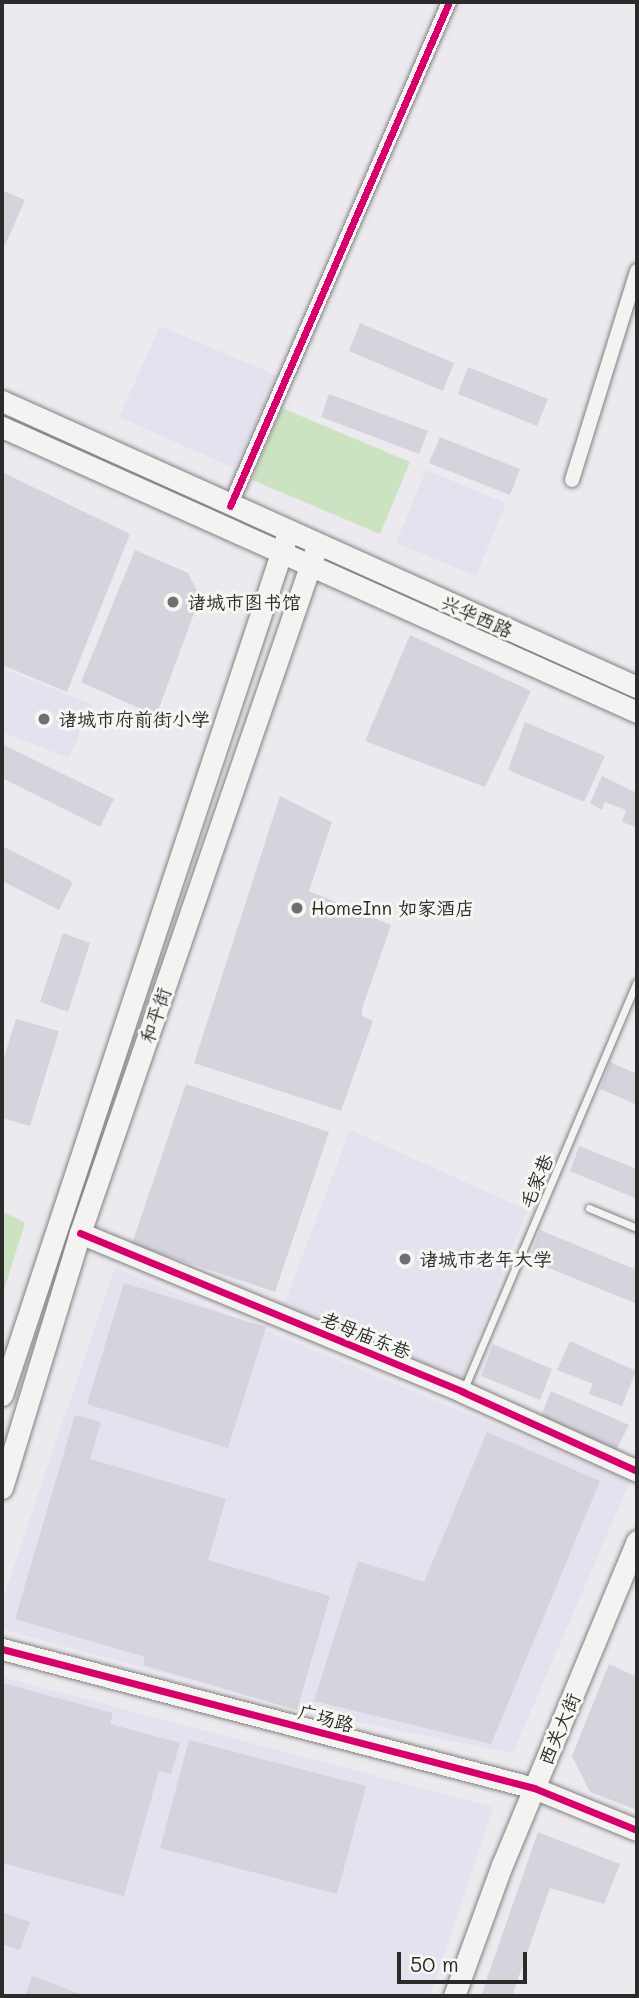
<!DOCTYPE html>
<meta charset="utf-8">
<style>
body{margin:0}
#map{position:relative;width:639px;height:1998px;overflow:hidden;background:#eceaef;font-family:Mali,"LXGW WenKai TC",sans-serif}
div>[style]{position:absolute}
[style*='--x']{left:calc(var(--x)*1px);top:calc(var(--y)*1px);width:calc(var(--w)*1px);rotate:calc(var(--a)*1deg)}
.built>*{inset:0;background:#e5e1ee}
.green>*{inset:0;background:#cce3c1}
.building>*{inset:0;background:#d6d3dd}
.roads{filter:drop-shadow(0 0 2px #828183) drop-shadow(0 0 2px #828183)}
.lane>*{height:7px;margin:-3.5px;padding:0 3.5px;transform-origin:3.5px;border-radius:3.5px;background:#f4f3f2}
.street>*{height:14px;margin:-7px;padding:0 7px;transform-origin:7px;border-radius:7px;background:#f4f3f2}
.secondary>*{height:21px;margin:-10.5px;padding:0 10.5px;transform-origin:10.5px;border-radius:10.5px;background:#f4f3f2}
.cycleway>*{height:7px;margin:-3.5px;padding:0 3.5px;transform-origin:3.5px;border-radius:3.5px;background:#d6006c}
.dots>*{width:19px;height:19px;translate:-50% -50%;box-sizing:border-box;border:4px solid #f6f6f2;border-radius:50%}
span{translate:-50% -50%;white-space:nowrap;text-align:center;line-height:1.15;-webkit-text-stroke:6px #f6f6f2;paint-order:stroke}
.poi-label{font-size:19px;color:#2b2b2b}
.left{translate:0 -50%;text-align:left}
.street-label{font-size:19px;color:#2b2b2b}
.frame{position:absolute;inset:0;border:4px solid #2b2b2b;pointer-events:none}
.scale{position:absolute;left:397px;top:1952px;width:130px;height:32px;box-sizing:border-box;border:4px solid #2b2b2b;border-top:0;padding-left:9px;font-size:21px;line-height:24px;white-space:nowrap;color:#2b2b2b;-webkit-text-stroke:5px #f6f6f2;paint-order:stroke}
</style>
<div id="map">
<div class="built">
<i style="clip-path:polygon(160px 326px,278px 376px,234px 468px,119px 417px)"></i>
<i style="clip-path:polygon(426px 470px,506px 503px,476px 576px,396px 543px)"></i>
<i style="clip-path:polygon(2px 668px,93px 705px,69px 758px,2px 732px)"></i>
<i style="clip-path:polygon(350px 1130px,527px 1210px,461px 1381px,283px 1307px)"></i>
<i style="clip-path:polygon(115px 1268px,630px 1481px,513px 1753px,297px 1710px,2px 1629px,2px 1601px)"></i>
<i style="clip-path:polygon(2px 1677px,493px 1807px,430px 1996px,2px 1996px)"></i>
</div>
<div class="green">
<i style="clip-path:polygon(282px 408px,410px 462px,380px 534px,252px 480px)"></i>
<i style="clip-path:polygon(2px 1211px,25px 1223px,2px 1296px)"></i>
</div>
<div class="building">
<i style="clip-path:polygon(2px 190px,25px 200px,2px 252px)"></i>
<i style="clip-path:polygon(360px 323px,454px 363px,443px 391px,349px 351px)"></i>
<i style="clip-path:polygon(468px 367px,548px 399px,537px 426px,458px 394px)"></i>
<i style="clip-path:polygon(329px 394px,428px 431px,419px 454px,321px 417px)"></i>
<i style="clip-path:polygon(440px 437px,520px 469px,510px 495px,429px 463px)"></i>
<i style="clip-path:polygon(2px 472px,130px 534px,67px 692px,2px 665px)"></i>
<i style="clip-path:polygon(135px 550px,188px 573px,200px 597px,156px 716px,81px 682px)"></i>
<i style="clip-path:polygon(410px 635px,531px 691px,485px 787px,365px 741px)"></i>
<i style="clip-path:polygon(525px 722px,605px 756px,584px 802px,508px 770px)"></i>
<i style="clip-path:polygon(2px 744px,114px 799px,100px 827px,2px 778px)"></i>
<i style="clip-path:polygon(602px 776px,637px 793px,637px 828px,622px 822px,626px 810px,605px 802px,602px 810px,590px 803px)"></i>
<i style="clip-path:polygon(280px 796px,332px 822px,309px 891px,391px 925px,362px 1009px,362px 1016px,373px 1021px,341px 1111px,194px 1063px)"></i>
<i style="clip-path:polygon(2px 846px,73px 882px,59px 910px,2px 881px)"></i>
<i style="clip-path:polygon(63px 933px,90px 943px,68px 1012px,40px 1002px)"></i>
<i style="clip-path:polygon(16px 1019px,59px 1031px,30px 1126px,2px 1118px,2px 1064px)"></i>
<i style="clip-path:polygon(610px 1062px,637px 1074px,637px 1105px,600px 1089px)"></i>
<i style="clip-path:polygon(186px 1084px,329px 1132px,275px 1292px,132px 1244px)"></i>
<i style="clip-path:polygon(579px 1146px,637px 1169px,637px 1199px,570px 1171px)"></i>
<i style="clip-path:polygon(540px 1230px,637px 1270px,637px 1304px,529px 1260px)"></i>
<i style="clip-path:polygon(124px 1283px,266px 1327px,228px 1448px,87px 1404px)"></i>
<i style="clip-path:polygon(570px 1341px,636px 1371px,622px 1406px,589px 1394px,593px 1384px,557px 1370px)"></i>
<i style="clip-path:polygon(493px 1344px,552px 1369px,540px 1400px,481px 1376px)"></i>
<i style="clip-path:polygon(551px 1391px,629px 1425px,616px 1450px,541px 1416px)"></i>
<i style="clip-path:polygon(75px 1415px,101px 1422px,90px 1459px,226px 1499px,208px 1560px,330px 1596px,297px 1710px,143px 1665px,145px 1657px,15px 1619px)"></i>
<i style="clip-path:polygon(487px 1432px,600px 1481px,491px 1744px,314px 1701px,358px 1561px,424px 1582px)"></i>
<i style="clip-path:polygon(609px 1664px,637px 1677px,637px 1810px,590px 1792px,572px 1756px)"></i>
<i style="clip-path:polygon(2px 1683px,113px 1713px,110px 1724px,180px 1743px,171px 1774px,159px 1771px,124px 1896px,2px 1863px)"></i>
<i style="clip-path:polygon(189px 1740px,366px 1786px,337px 1894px,160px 1848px)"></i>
<i style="clip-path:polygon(538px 1832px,620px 1864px,604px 1904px,550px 1888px,512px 1996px,481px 1996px)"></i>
<i style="clip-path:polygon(2px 1912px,30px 1922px,20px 1950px,2px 1944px)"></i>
<i style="clip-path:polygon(32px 1976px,86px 1996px,25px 1996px)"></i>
</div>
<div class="roads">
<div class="lane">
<i style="--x:589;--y:1208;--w:52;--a:22.6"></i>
<i style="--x:463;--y:1391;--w:444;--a:-67"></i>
</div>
<div class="street">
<i style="--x:572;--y:480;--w:219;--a:-72.7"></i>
<i style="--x:230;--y:506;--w:550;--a:-66.51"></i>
</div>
<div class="secondary">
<i style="--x:2;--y:401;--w:696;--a:24.25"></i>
<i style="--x:2;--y:427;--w:696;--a:24.17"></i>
<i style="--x:80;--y:1233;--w:415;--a:22.5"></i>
<i style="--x:463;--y:1392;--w:191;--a:24.4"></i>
<i style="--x:2;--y:1395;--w:909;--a:-71.66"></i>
<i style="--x:2;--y:1488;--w:267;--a:-73"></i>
<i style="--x:80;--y:1233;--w:727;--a:-70.97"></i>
<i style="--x:2;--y:1649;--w:550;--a:14.64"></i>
<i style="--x:534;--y:1788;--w:111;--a:22.2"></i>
<i style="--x:454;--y:1996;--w:140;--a:-69.9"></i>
<i style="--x:502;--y:1865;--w:351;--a:-67.4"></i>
</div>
</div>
<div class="cycleway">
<i style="--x:230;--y:506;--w:550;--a:-66.51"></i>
<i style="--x:80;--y:1233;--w:415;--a:22.5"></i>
<i style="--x:463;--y:1392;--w:191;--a:24.4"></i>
<i style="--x:2;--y:1649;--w:550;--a:14.64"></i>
<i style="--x:534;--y:1788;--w:111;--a:22.2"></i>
</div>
<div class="dots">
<i style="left:173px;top:602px;background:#6f6e70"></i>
<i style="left:44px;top:719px;background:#6f6e70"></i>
<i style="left:297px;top:908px;background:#6f6e70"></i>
<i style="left:405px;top:1259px;background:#6f6e70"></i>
</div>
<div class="poi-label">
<span class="left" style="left:187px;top:602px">诸城市图书馆</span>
<span class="left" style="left:58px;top:719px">诸城市府前街小学</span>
<span class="left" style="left:311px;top:908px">HomeInn 如家酒店</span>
<span class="left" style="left:419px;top:1259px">诸城市老年大学</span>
</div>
<div class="street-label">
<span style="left:477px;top:616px;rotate:24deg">兴华西路</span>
<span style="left:155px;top:1015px;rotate:-71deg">和平街</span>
<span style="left:536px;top:1181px;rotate:-67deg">毛家巷</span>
<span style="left:366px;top:1335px;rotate:22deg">老母庙东巷</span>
<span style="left:326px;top:1718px;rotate:15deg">广场路</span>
<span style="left:559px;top:1729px;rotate:-67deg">西关大街</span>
</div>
<div class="frame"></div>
<div class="scale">50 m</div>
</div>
